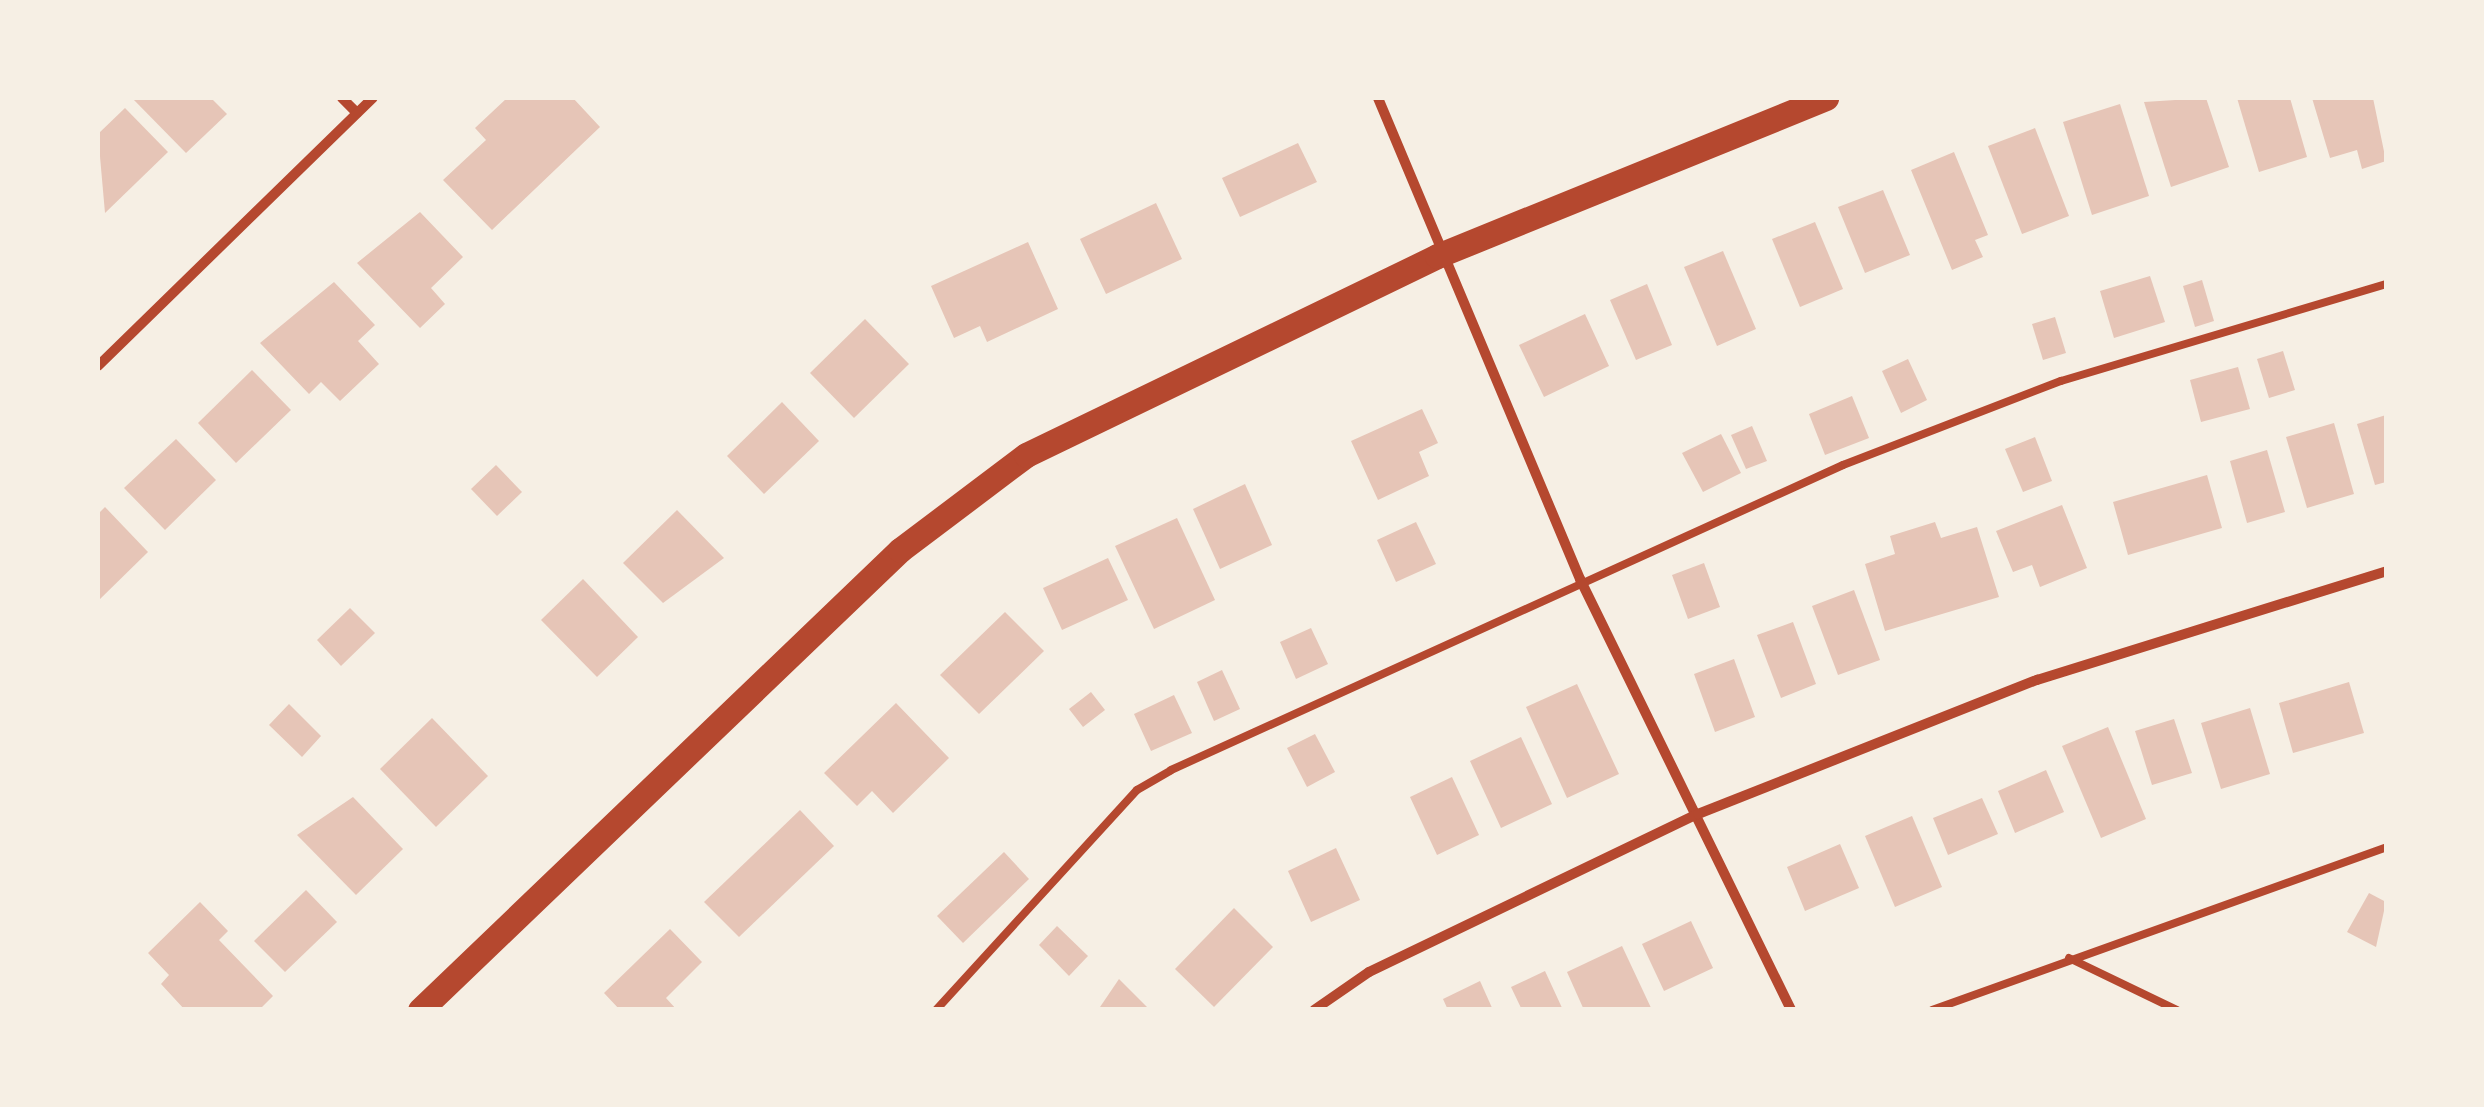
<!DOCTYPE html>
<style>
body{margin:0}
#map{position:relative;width:2484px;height:1107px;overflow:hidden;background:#f6efe4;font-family:Jost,sans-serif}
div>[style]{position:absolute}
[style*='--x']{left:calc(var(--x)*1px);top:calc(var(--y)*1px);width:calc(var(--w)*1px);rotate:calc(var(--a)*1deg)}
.building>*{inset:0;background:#e6c5b7}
.service>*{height:8px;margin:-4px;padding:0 4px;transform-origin:4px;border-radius:4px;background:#b5482f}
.minor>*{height:10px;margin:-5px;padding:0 5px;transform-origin:5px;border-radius:5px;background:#b5482f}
.primary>*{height:25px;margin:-12.5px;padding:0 12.5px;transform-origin:12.5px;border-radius:12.5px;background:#b5482f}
span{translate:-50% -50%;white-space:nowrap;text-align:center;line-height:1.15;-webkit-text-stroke:9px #f6efe4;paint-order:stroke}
.frame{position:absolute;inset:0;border:100px solid #f6efe4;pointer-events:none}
</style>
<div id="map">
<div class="building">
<i style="clip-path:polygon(132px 98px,211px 98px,227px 114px,186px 153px)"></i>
<i style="clip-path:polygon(507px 98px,573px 98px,600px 127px,492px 230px,443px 180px,486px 140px,475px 128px)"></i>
<i style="clip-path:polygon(2206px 98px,2229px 167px,2171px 187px,2144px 102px)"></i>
<i style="clip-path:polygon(2237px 98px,2290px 98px,2307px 157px,2259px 172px)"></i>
<i style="clip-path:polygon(2312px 98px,2373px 98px,2386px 161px,2362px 169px,2357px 150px,2330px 158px)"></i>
<i style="clip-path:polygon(2120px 104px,2149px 196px,2092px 215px,2063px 122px)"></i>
<i style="clip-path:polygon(125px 108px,168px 152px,105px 213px,98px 134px)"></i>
<i style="clip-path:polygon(2035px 128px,2069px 216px,2022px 234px,1988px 146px)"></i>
<i style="clip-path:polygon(1298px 143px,1317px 182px,1240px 217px,1222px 178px)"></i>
<i style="clip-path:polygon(1954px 152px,1988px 235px,1975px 240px,1983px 257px,1952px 270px,1911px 170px)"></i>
<i style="clip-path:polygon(1883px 190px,1910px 255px,1865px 273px,1838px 207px)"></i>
<i style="clip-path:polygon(1156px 203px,1182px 259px,1106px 294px,1080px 239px)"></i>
<i style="clip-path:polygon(420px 212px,463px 257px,431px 288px,445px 304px,420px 328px,357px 263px)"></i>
<i style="clip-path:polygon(1815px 222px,1843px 289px,1800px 307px,1772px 239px)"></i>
<i style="clip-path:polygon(1028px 242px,1058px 309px,987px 342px,980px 326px,954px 338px,931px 286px)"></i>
<i style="clip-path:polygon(1723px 251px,1756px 329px,1717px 346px,1684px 267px)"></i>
<i style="clip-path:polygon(2150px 276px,2165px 322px,2114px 338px,2100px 291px)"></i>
<i style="clip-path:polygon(2202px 280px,2214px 321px,2195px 327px,2183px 286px)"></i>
<i style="clip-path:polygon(334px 282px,375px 325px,358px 341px,379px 364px,340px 401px,321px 382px,309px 394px,260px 343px)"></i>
<i style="clip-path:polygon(1647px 284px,1672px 345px,1636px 360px,1610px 300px)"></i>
<i style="clip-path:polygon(1585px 314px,1609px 366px,1544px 397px,1519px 345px)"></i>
<i style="clip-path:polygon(2055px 317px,2066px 353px,2043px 360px,2032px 324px)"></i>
<i style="clip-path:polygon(865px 319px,909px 364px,854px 418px,810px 373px)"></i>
<i style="clip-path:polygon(2283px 351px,2295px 390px,2269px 398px,2257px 359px)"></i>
<i style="clip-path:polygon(1908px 359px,1927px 400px,1901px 413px,1882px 371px)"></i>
<i style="clip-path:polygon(2238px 367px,2250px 409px,2201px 422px,2190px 380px)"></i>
<i style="clip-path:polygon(252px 370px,291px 410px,236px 463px,198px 423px)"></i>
<i style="clip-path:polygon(1852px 396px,1869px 438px,1825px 455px,1809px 414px)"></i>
<i style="clip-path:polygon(782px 402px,819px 441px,764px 494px,727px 456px)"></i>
<i style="clip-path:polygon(1422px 409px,1438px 443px,1419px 452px,1429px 476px,1378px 500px,1351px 441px)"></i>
<i style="clip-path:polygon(2386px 415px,2386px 482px,2375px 485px,2357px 424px)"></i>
<i style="clip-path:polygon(2334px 423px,2354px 494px,2307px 508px,2286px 437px)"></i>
<i style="clip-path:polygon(1752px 426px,1767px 461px,1746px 469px,1731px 435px)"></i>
<i style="clip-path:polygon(1721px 434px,1741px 473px,1703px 492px,1682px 453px)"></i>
<i style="clip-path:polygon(2035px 437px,2052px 481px,2023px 492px,2005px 449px)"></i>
<i style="clip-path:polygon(176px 439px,216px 480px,165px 530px,124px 488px)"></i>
<i style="clip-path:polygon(2267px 450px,2285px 512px,2247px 523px,2230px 461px)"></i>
<i style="clip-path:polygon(496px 465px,522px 492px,497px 516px,471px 489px)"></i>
<i style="clip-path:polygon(2207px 475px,2222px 528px,2128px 555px,2113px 502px)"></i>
<i style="clip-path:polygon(1245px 484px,1272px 545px,1220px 569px,1193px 509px)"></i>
<i style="clip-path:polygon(2062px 505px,2087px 568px,2040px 587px,2032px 565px,2013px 572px,1996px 531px)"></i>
<i style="clip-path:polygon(105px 507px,148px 552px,98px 601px,98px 514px)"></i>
<i style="clip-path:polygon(677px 510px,724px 558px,663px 603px,623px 563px)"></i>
<i style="clip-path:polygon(1177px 518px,1215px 600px,1154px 629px,1115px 546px)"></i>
<i style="clip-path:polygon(1416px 522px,1436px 564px,1396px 582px,1377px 540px)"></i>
<i style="clip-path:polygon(1935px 522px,1941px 538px,1977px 527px,1999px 597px,1885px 631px,1865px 564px,1895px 554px,1890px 536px)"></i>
<i style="clip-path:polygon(1108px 558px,1128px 600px,1062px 630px,1043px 588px)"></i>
<i style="clip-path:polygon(1704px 563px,1720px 607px,1688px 619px,1672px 575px)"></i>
<i style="clip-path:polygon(583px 579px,638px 637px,597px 677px,541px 620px)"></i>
<i style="clip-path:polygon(1854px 590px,1880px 660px,1838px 675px,1812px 606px)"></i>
<i style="clip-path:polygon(350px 608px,375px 633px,341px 666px,317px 640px)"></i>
<i style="clip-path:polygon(1005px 612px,1044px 651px,979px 714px,940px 675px)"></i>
<i style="clip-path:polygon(1793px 622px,1816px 684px,1781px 698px,1757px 635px)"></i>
<i style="clip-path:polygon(1311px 628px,1328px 664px,1296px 679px,1280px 642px)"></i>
<i style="clip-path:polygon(1734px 659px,1755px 717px,1715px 732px,1694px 674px)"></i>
<i style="clip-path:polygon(1222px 670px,1240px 709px,1214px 721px,1197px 682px)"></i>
<i style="clip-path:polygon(2349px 682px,2364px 733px,2293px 753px,2279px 703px)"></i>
<i style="clip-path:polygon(1577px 684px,1619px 774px,1567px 798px,1526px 707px)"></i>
<i style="clip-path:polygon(1091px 692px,1105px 710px,1083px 727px,1069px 709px)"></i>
<i style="clip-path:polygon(1174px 695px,1192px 733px,1151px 751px,1134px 714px)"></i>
<i style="clip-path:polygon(896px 703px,949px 758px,893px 813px,872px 791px,857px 806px,824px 773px)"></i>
<i style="clip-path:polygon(289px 704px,321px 736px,302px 757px,269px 725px)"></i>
<i style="clip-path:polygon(2250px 708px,2270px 774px,2221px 789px,2201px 723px)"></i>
<i style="clip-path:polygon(432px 718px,488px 776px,436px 827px,380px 769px)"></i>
<i style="clip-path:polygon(2174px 719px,2192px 773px,2152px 785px,2135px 731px)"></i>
<i style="clip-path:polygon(2108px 727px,2146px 819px,2101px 838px,2062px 746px)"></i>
<i style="clip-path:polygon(1315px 734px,1335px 772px,1307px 787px,1287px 748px)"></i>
<i style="clip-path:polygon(1521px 737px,1552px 804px,1501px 828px,1470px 761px)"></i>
<i style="clip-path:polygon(2046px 770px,2064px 812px,2015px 833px,1998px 791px)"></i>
<i style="clip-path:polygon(1452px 777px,1479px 835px,1437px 855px,1410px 797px)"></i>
<i style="clip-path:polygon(353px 797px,403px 849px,356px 895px,297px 835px)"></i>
<i style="clip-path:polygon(1982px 798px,1998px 834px,1948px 855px,1933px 818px)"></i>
<i style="clip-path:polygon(800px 810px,834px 846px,739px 937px,704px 902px)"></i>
<i style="clip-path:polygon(1912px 816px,1942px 887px,1895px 907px,1865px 836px)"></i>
<i style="clip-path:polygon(1840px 844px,1859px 888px,1805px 911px,1787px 867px)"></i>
<i style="clip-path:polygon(1336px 848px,1360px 900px,1311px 922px,1288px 871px)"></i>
<i style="clip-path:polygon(1004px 852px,1029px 879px,963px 943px,937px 916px)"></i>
<i style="clip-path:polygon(306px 890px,337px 922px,285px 972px,254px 941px)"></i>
<i style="clip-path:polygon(2369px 893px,2386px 902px,2376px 947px,2347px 932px)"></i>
<i style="clip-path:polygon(200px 902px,228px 931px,219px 940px,273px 996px,259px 1010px,185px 1010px,161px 984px,169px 975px,148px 953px)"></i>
<i style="clip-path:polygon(1234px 908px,1273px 947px,1214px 1007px,1175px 969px)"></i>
<i style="clip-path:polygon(1691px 921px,1713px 968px,1664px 991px,1642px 944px)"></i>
<i style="clip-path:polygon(1057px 926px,1088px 956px,1069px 976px,1039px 945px)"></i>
<i style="clip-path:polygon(670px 929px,702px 962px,666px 998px,677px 1010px,620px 1010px,604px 993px)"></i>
<i style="clip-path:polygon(1622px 946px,1652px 1010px,1584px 1010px,1567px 972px)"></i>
<i style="clip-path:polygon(1545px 971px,1563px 1010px,1522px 1010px,1511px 987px)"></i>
<i style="clip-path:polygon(1119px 979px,1150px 1010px,1098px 1010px)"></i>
<i style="clip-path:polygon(1480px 981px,1493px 1010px,1448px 1010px,1443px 999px)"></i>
</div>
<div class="service">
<i style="--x:2069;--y:958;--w:120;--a:25.7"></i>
<i style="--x:936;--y:1010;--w:298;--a:-47.6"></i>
<i style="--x:1137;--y:790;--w:39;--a:-30"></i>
<i style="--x:1171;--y:770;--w:738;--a:-24.41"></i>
<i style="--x:1843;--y:465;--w:234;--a:-21.1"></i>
<i style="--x:2061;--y:381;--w:339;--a:-16.6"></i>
<i style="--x:1932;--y:1010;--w:482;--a:-19.7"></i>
</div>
<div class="minor">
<i style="--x:342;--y:98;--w:21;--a:45"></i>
<i style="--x:1378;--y:98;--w:522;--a:67.22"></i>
<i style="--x:1580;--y:579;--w:480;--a:63.9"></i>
<i style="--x:98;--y:366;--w:384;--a:-44.3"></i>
<i style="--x:1314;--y:1010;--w:67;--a:-34.6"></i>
<i style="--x:1369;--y:972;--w:365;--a:-25.7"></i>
<i style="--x:1698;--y:814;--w:365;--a:-21.6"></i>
<i style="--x:2037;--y:680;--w:366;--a:-17.3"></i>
</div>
<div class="primary">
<i style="--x:420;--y:1010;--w:665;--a:-43.78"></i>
<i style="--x:900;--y:550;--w:158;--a:-37"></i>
<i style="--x:1026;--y:455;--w:457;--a:-25.8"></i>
<i style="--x:1437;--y:256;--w:420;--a:-22.1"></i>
</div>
<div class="frame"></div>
</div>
